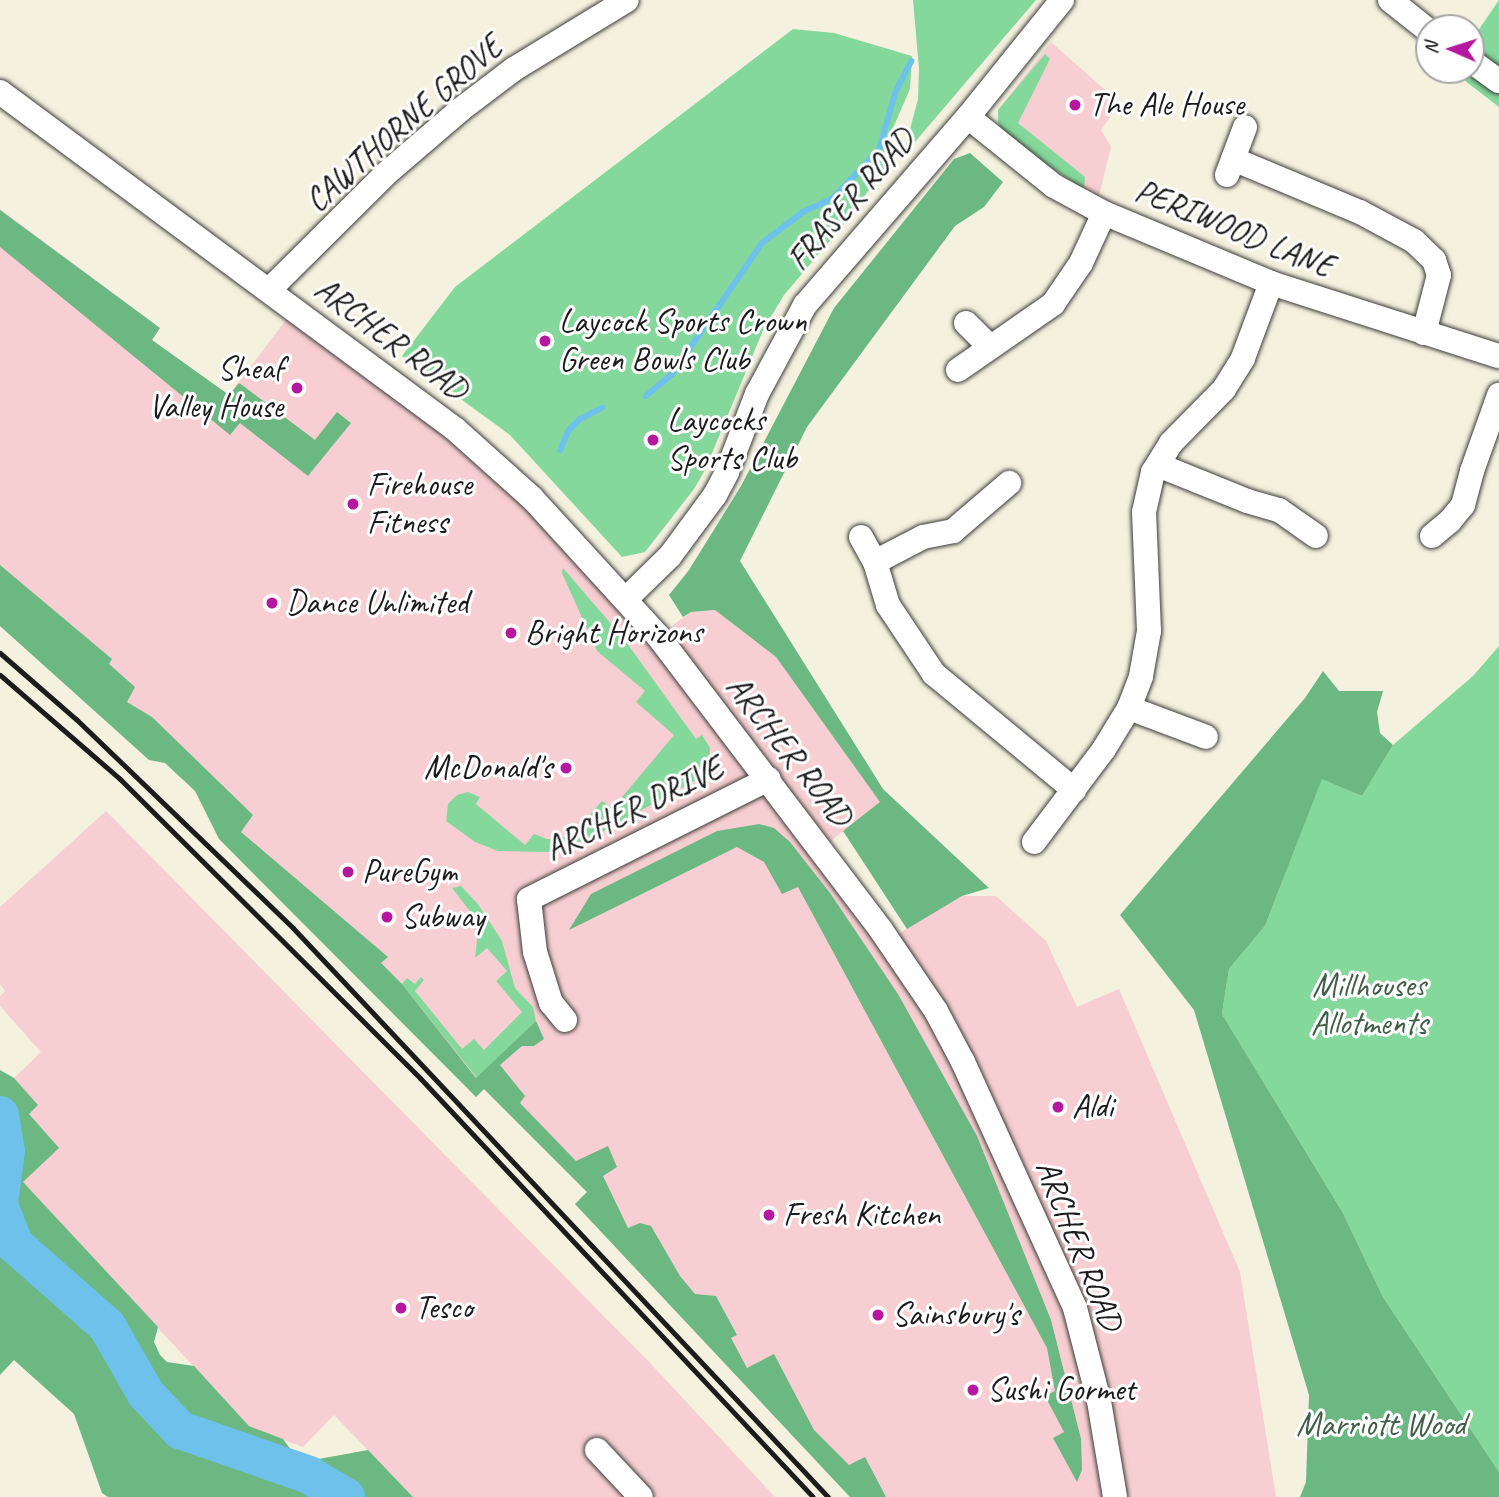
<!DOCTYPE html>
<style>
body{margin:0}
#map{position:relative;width:1499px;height:1497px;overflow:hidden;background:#f4f1df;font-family:Caveat,sans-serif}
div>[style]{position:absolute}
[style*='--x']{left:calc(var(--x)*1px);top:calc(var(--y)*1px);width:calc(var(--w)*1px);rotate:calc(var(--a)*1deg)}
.built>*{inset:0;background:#f7cfd2}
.green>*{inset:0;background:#84d89b}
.forest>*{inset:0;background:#6bb883}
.stream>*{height:6px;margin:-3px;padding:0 3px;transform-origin:3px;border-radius:3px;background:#6ec1ea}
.river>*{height:38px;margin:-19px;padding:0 19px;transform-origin:19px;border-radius:19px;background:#6ec1ea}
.roads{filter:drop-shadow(0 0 2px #3c3c39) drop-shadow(0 0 2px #3c3c39)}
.minor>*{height:24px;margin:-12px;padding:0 12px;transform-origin:12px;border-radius:12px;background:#fff}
.rail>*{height:5px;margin:-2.5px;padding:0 2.5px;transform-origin:2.5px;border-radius:2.5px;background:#1c1c1c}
.dots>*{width:19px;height:19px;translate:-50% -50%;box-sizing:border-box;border:4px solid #fff;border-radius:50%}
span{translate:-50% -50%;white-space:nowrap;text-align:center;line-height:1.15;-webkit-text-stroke:6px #fff;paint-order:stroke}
.poi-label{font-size:33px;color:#1c1c1c}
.left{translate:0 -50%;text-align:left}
.right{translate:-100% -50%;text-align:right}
.street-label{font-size:33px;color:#1c1c1c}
.park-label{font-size:33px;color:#405e48}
.north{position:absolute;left:1415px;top:14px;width:70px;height:70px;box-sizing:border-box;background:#fff;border:2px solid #a4a4a4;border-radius:50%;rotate:273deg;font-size:19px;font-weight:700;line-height:28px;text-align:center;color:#1c1c1c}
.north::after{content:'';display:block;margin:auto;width:24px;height:32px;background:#b5179e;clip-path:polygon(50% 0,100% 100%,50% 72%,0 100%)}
</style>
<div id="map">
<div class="built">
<i style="clip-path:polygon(1051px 42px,1120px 103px,1101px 130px,1111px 147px,1099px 196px,1042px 164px,998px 122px,998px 110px)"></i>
<i style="clip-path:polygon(0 209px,160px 328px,152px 340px,229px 395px,295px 308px,455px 429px,658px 636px,691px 612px,715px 610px,776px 657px,881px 803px,821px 848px,888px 940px,962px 896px,996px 896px,1046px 941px,1077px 1007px,1119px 989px,1240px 1272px,1276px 1497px,850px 1497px,575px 1204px,587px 1192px,484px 1089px,476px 1097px,303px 897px,118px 704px,0 626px)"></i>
<i style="clip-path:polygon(106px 811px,651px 1364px,775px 1497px,413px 1497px,334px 1415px,303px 1447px,251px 1428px,22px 1182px,28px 1114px,37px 1105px,14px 1078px,41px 1052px,0 1006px,0 996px,5px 991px,0 984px,0 907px)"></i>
</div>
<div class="green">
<i style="clip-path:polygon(913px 0,1036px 0,903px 156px,918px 99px,919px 69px)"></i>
<i style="clip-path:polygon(1499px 0,1499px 107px,1451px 70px,1471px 70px,1471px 41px)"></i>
<i style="clip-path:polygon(793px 29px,834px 33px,912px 56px,910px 89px,890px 135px,884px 169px,845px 223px,784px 295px,764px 328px,705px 470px,694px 489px,645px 552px,622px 557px,510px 435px,402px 356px,455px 287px)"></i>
<i style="clip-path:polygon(1045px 54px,1050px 59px,1018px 123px,1085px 177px,1084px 189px,1005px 137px,998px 122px,998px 110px)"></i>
<i style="clip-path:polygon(563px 568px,624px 639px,696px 739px,702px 735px,710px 748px,709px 762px,696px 780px,593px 837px,550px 852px,498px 851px,475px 842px,446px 821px,448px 804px,457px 795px,468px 792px,480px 797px,476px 804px,525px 845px,534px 834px,547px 839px,559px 839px,575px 832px,602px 801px,613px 808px,674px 735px,636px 702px,645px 691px,597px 651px,562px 573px)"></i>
<i style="clip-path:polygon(1499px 646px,1499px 1472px,1383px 1297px,1343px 1213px,1222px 1014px,1229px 969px,1265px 926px,1322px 778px,1362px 796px,1393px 745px,1473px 676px)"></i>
<i style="clip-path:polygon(461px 886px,478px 904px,502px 941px,515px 988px,533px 1007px,536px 1021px,477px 1078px,402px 984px,407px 978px,415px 984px,421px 977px,424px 980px,415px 991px,462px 1049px,474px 1039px,484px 1050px,522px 1012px,496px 981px,507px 971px,487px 948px,475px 958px,479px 923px,452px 888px)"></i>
</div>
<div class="forest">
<i style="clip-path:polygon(970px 153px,1003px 182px,984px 207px,955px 226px,807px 427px,740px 561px,883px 789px,989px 888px,962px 896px,907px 929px,843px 831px,880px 802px,776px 657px,715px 610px,691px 612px,683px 617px,669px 595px,689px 570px,741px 486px,834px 308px,954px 159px)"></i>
<i style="clip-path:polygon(0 210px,160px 328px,152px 340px,229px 395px,239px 383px,242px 385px,315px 440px,337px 412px,351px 423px,308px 476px,240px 423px,230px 435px,0 247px)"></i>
<i style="clip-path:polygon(0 565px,112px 659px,109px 664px,135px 687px,127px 702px,152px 717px,253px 815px,241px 832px,388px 957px,381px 963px,402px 984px,476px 1078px,536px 1021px,544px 1039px,534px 1046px,522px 1046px,500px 1065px,525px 1096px,520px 1103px,576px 1161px,608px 1146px,617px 1167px,603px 1176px,628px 1228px,640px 1223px,651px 1226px,680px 1276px,695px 1294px,716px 1296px,737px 1335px,731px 1338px,747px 1368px,774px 1354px,814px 1430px,849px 1465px,865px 1457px,886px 1497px,850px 1497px,575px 1204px,587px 1192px,484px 1089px,476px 1097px,219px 839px,195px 791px,165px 763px,149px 760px,0 626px)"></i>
<i style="clip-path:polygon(1323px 671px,1339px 691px,1383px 691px,1377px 712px,1380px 733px,1393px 745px,1362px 796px,1322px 779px,1265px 926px,1229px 969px,1222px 1014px,1343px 1213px,1383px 1297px,1499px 1472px,1499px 1497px,1300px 1497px,1306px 1482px,1309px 1395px,1194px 1010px,1120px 915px,1305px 698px)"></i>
<i style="clip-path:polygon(759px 824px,774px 828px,790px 842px,830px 893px,898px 994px,977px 1136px,1051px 1320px,1081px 1439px,1082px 1470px,1077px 1482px,1053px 1438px,1064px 1432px,1045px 1396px,1055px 1391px,1047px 1348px,798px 887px,782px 894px,764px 862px,737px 847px,569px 930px,591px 894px,717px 831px)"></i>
<i style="clip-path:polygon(0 1070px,14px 1078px,38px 1105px,29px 1114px,59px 1148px,23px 1182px,158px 1327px,154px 1342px,160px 1355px,167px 1362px,194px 1366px,249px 1426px,283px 1439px,297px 1458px,313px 1460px,368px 1450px,413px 1497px,108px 1497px,102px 1493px,74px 1414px,14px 1360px,0 1375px)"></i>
</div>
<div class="stream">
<i style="--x:646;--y:396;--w:34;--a:-40"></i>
<i style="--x:672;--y:374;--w:159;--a:-55.5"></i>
<i style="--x:762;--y:243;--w:51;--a:-37.1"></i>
<i style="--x:803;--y:212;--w:33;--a:-25"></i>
<i style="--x:833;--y:198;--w:66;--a:-46.2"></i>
<i style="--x:879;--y:150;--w:59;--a:-74.3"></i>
<i style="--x:895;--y:93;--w:36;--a:-63"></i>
<i style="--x:560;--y:450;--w:22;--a:-66"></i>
<i style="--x:569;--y:430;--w:16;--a:-45"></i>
<i style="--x:580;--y:419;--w:25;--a:-27"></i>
</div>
<div class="river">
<i style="--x:0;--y:1115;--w:36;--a:81"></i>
<i style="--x:6;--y:1151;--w:45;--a:97.6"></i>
<i style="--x:0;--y:1207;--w:40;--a:69"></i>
<i style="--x:14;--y:1244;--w:124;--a:41.4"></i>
<i style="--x:107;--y:1326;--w:78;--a:60.2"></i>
<i style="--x:146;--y:1394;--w:50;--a:46.6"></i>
<i style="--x:180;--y:1430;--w:137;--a:19.2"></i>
<i style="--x:309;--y:1475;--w:43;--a:30.7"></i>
</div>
<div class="roads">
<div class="minor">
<i style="--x:1390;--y:0;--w:50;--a:38.5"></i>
<i style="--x:1471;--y:61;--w:34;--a:36"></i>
<i style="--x:0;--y:92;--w:566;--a:36.53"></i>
<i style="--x:455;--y:429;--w:103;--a:41.9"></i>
<i style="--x:532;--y:498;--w:187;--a:47.6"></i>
<i style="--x:658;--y:636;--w:369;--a:52.8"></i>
<i style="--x:881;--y:930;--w:98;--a:55.8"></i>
<i style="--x:936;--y:1011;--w:58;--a:62.1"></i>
<i style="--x:963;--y:1062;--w:270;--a:65.5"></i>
<i style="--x:1075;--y:1308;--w:96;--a:75.5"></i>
<i style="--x:1099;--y:1401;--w:97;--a:80.5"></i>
<i style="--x:968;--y:117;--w:110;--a:38.7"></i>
<i style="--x:1054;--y:186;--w:57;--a:28.4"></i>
<i style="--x:1104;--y:213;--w:181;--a:22.7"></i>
<i style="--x:1271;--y:283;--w:239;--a:17.8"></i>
<i style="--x:1233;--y:159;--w:138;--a:22.7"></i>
<i style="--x:1360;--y:212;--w:61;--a:28.2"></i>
<i style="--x:1414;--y:241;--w:28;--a:44"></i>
<i style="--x:1434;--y:260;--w:16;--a:72"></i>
<i style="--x:1439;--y:275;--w:60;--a:104.5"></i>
<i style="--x:1227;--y:175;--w:51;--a:-69.4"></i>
<i style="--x:270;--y:289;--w:166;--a:-44.8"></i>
<i style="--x:388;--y:172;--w:95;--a:-40.7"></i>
<i style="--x:460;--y:110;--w:68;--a:-37.2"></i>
<i style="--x:514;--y:69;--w:132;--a:-31.4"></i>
<i style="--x:966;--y:323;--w:33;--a:45"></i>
<i style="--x:958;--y:370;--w:116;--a:-34.8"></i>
<i style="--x:1053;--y:304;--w:50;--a:-55.7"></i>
<i style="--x:1081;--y:263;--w:55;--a:-65.3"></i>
<i style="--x:1158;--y:465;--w:96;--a:22"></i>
<i style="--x:1247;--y:501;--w:33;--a:16"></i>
<i style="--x:1279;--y:510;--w:45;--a:35.1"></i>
<i style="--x:1432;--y:536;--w:23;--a:-40"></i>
<i style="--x:1450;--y:521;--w:21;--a:-51"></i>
<i style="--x:1463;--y:505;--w:35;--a:-75"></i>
<i style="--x:1472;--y:471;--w:81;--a:-70.4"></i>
<i style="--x:861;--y:537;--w:29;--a:61"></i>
<i style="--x:875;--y:562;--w:45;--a:73.2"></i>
<i style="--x:888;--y:605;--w:83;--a:56.3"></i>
<i style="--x:934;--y:674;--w:182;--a:39.6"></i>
<i style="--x:875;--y:562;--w:54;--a:-27.5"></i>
<i style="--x:923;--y:537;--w:31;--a:-11"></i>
<i style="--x:953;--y:531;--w:74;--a:-40.6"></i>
<i style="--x:626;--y:599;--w:62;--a:-44.3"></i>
<i style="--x:670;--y:556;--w:76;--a:-53.6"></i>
<i style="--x:715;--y:495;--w:26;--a:-62"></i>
<i style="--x:727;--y:472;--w:84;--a:-69"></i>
<i style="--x:757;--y:394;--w:101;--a:-61.7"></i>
<i style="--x:805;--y:305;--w:249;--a:-49.1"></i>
<i style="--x:968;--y:117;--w:150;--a:-51.2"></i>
<i style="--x:1129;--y:708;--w:82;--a:20.6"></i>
<i style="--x:1034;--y:842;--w:116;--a:-53"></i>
<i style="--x:1104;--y:749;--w:48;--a:-58.6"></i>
<i style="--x:1129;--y:708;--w:34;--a:-69"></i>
<i style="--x:1141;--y:676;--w:46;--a:-79.9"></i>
<i style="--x:1149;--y:631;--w:119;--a:-92.4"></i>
<i style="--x:1144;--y:512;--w:41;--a:-77.3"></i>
<i style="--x:1153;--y:472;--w:34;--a:-58"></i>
<i style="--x:1171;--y:443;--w:76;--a:-45.5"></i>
<i style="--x:1224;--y:389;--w:36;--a:-58"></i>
<i style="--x:1243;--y:358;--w:80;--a:-69.5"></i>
<i style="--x:565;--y:1020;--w:22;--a:-129"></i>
<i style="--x:551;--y:1003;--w:53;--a:-107.4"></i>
<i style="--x:535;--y:952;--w:53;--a:-96.5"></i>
<i style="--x:529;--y:899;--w:268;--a:-26.6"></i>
<i style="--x:597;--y:1450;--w:64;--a:46.9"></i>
</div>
</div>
<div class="rail">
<i style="--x:0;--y:653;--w:101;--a:41"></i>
<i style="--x:76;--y:719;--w:301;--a:43.9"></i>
<i style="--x:293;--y:928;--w:781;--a:46.76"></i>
<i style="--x:0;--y:675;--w:159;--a:40.9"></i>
<i style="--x:120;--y:779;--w:424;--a:44.9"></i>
<i style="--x:420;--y:1078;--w:574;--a:46.83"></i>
</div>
<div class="dots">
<i style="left:1075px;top:105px;background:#b5179e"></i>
<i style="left:545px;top:341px;background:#b5179e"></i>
<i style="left:297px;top:388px;background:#b5179e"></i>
<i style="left:653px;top:440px;background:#b5179e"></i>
<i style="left:353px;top:504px;background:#b5179e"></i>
<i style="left:272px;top:603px;background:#b5179e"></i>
<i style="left:511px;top:633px;background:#b5179e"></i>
<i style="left:566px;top:768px;background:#b5179e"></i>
<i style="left:348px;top:872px;background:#b5179e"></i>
<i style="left:387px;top:917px;background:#b5179e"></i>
<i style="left:1058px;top:1107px;background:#b5179e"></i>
<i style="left:769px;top:1215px;background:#b5179e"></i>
<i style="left:401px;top:1308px;background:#b5179e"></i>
<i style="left:878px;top:1315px;background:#b5179e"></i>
<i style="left:973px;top:1390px;background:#b5179e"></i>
</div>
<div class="poi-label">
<span class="left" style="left:1089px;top:105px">The Ale House</span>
<span class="left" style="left:559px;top:341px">Laycock Sports Crown<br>Green Bowls Club</span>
<span class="right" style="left:283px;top:388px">Sheaf<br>Valley House</span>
<span class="left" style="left:667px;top:440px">Laycocks<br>Sports Club</span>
<span class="left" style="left:367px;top:504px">Firehouse<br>Fitness</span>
<span class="left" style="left:286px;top:603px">Dance Unlimited</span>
<span class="left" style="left:525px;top:633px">Bright Horizons</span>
<span class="right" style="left:552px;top:768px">McDonald's</span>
<span class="left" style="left:362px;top:872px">PureGym</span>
<span class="left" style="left:401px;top:917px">Subway</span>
<span class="left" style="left:1072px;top:1107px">Aldi</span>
<span class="left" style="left:783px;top:1215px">Fresh Kitchen</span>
<span class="left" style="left:415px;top:1308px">Tesco</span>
<span class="left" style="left:892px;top:1315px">Sainsbury's</span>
<span class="left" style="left:987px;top:1390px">Sushi Gormet</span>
</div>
<div class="street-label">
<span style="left:404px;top:124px;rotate:-41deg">CAWTHORNE GROVE</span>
<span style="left:851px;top:200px;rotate:-49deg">FRASER ROAD</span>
<span style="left:1234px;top:229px;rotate:22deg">PERIWOOD LANE</span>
<span style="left:391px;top:339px;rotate:37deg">ARCHER ROAD</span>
<span style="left:789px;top:751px;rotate:52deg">ARCHER ROAD</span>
<span style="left:634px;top:809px;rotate:-26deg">ARCHER DRIVE</span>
<span style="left:1079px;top:1245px;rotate:68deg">ARCHER ROAD</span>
</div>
<div class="park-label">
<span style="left:1369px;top:1005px">Millhouses<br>Allotments</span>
<span style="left:1381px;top:1425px">Marriott Wood</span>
</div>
<div class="north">N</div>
</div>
